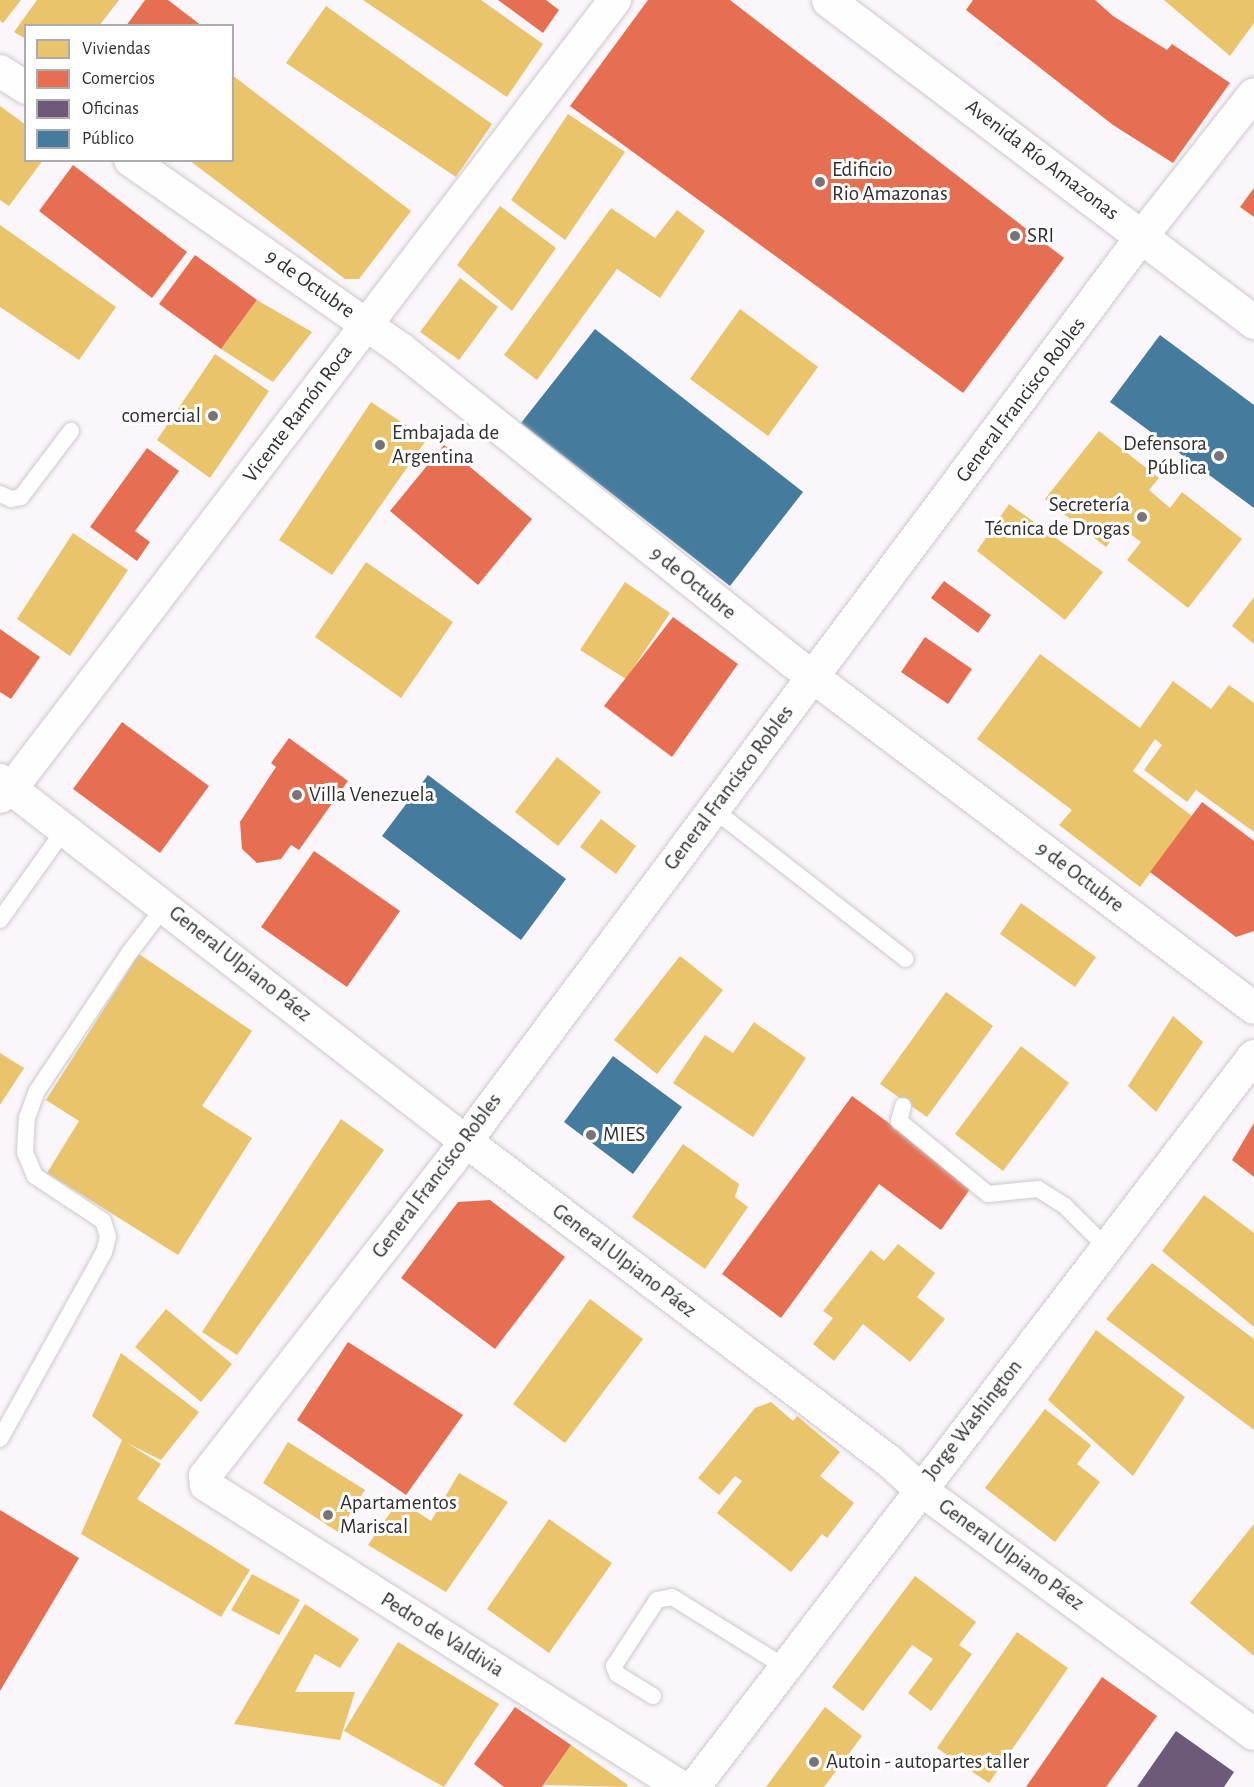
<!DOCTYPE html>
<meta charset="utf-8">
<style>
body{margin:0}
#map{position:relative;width:1254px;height:1787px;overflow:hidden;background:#fbf6fb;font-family:"Alegreya Sans",sans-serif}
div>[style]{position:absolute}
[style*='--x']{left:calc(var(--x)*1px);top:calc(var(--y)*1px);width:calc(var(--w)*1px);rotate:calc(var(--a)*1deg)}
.homes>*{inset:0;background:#e9c46a}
.shops>*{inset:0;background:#e76f51}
.offices>*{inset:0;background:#6d597a}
.public>*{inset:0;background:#457b9d}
.roads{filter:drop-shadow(0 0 2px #cdc9cd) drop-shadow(0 0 2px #cdc9cd)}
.service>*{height:16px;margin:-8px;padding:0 8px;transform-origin:8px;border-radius:8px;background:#fefefe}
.minor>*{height:32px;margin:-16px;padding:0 16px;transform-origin:16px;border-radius:16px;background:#fefefe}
.tertiary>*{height:33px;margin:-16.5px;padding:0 16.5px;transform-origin:16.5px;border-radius:16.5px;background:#fefefe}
.dots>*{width:16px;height:16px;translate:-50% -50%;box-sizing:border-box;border:3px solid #fff;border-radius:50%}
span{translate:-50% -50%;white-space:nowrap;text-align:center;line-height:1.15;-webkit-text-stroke:6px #fff;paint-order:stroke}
.street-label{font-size:21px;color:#312d31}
.poi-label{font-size:21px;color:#312d31}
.left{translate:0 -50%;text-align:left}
.right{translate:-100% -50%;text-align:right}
.legend{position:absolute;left:24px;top:24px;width:210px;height:138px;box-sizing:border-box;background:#fff;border:2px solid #adabad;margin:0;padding:8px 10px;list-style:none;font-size:18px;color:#312d31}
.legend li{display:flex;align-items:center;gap:12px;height:30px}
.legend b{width:30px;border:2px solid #adabad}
</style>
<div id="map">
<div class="homes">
<i style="clip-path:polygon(0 0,21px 0,3px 23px,0 21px)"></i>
<i style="clip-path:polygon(37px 0,119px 0,99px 26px,26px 26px,26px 39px,14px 32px)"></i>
<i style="clip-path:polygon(363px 0,481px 0,543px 44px,507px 97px)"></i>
<i style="clip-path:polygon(1164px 0,1254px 0,1254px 23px,1230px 56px)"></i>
<i style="clip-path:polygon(326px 6px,492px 124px,456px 177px,286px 63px)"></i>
<i style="clip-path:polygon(232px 75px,411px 211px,359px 279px,345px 279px,189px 160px,232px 160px)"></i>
<i style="clip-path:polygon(0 106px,26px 125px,26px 160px,43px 160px,9px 206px,0 200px)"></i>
<i style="clip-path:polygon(568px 114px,625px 152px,565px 240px,511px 200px)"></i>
<i style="clip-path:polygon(500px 206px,556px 248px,512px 311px,457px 265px)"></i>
<i style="clip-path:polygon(611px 208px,655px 238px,677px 210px,705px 231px,660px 298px,617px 269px,537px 380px,504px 355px)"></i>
<i style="clip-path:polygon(0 225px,116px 307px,79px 360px,0 307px)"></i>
<i style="clip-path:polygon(460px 278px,498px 307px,459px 360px,420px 332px)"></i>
<i style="clip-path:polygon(257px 300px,312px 332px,273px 382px,221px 349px)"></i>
<i style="clip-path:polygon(740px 309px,818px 367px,768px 436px,690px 379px)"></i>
<i style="clip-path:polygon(215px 354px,269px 391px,210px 478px,157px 440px)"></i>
<i style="clip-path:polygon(371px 402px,427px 439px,332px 575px,279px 540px)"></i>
<i style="clip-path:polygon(1099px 431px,1159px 478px,1149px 490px,1170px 508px,1182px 492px,1242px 539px,1188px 608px,1127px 560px,1141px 542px,1121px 527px,1106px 547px,1045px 499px)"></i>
<i style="clip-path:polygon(1009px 504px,1103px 572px,1065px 620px,977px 551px)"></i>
<i style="clip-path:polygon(73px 533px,128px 570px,70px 656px,17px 619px)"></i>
<i style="clip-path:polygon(366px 562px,453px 622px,401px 698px,315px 637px)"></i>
<i style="clip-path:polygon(625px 582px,670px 613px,626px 679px,580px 650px)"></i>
<i style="clip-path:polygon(1254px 597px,1254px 644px,1232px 626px)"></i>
<i style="clip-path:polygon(1040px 654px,1140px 728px,1173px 681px,1211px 709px,1229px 685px,1254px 703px,1254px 832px,1196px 790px,1187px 802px,1144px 770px,1162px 745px,1155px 739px,1133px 771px,1192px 816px,1140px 887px,1059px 825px,1072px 810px,977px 739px)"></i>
<i style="clip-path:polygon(557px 757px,601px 792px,558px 846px,515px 812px)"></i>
<i style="clip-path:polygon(601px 819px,636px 846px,616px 874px,580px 847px)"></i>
<i style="clip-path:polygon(1021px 903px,1096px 957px,1075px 987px,1000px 934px)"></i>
<i style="clip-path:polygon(139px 954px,252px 1031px,202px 1106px,252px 1138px,178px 1255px,47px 1173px,79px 1121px,46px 1100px)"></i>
<i style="clip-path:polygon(680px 956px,723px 990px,657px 1074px,614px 1040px)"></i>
<i style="clip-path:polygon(946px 992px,993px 1026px,927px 1117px,880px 1084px)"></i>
<i style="clip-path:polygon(1173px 1016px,1203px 1042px,1156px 1112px,1128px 1086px)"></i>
<i style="clip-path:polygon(754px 1022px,806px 1058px,753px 1137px,673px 1083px,705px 1035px,733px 1053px)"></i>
<i style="clip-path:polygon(1021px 1046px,1069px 1083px,1003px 1171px,955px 1134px)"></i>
<i style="clip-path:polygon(0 1053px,24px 1068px,0 1105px)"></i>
<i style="clip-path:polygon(341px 1119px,384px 1150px,237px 1355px,202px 1332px)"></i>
<i style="clip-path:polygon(683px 1144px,739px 1184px,735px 1197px,748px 1207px,705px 1269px,632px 1217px)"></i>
<i style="clip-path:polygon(1204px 1195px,1254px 1233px,1254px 1327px,1162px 1251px)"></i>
<i style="clip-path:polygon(898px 1244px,935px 1273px,917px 1297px,945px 1319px,910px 1362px,863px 1324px,834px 1361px,813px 1344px,833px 1318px,823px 1311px,871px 1250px,884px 1261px)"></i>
<i style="clip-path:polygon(1152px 1263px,1254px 1339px,1254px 1430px,1106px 1319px)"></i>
<i style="clip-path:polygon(590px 1299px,643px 1339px,565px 1443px,513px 1404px)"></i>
<i style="clip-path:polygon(166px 1309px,232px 1364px,201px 1402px,135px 1347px)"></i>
<i style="clip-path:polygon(1096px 1330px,1185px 1397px,1133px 1476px,1048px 1400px)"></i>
<i style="clip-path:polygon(121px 1353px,199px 1412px,161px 1460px,127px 1443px,161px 1464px,137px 1499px,250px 1570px,221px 1617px,81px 1534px,122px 1440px,92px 1416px)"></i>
<i style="clip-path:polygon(771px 1402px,793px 1421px,797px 1416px,840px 1452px,820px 1476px,854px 1503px,827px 1538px,822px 1534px,791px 1572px,717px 1513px,742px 1481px,735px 1476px,719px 1495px,698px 1478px,755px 1408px)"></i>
<i style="clip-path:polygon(1045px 1409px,1091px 1445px,1077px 1464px,1100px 1482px,1055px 1542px,985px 1488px)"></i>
<i style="clip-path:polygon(288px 1442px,365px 1490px,338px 1532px,263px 1483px)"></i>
<i style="clip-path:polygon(459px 1473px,508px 1502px,446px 1592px,368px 1545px,399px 1500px,431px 1521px)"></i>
<i style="clip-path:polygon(549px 1519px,612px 1563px,549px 1653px,487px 1609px)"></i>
<i style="clip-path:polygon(1254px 1524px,1254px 1656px,1190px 1603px)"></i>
<i style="clip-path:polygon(252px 1574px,300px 1600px,279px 1635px,231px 1610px)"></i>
<i style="clip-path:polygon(915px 1576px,976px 1622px,959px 1645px,972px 1654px,931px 1711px,908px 1693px,933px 1659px,912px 1645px,863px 1711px,832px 1687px)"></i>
<i style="clip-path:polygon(305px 1604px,359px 1639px,340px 1668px,315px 1654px,295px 1692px,355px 1692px,340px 1740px,234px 1724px)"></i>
<i style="clip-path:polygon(1017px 1632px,1068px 1668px,989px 1783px,937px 1748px)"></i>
<i style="clip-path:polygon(398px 1642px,499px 1704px,444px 1787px,344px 1731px)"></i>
<i style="clip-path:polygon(825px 1707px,862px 1736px,824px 1787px,766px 1787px)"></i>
<i style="clip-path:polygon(571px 1745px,628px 1785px,627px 1787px,544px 1785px)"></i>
</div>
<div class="shops">
<i style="clip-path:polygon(145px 0,168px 0,202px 26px,126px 26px)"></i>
<i style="clip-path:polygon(498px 0,546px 0,559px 10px,543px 33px)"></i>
<i style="clip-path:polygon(648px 0,730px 0,1064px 258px,963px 393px,570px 106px)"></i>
<i style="clip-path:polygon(973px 0,1095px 0,1113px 16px,1167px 50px,1172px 44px,1230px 83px,1173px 163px,1113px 125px,966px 10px)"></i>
<i style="clip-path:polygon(73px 165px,187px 252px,152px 298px,39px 211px)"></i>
<i style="clip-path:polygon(1254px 188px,1254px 217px,1240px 207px)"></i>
<i style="clip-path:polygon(195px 255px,257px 300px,221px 349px,159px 304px)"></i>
<i style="clip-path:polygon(444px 445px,532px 519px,478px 585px,390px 511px)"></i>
<i style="clip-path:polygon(147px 448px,179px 471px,135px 531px,150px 542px,137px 561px,90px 527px)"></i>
<i style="clip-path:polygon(944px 581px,991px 615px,978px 633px,931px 598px)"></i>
<i style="clip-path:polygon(673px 617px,738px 664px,672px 757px,604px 706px)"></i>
<i style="clip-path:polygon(0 629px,40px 657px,11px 699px,0 692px)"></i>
<i style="clip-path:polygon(925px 637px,972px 669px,948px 704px,901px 672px)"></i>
<i style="clip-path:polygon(122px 722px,209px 786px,160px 853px,73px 789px)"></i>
<i style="clip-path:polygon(289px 738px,348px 781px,299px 850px,291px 845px,281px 859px,257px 863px,242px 849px,240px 822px,276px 767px,271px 763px)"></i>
<i style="clip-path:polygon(1202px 802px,1254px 841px,1254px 931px,1236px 937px,1150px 872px)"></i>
<i style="clip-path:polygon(314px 851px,400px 911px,347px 987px,261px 927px)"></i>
<i style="clip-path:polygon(852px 1096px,973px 1185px,941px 1230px,879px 1184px,781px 1318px,722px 1274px)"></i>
<i style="clip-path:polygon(1254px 1123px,1254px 1177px,1232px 1160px)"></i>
<i style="clip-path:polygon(490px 1200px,565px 1257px,495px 1349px,401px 1278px,458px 1202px)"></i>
<i style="clip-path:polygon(348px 1342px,463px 1415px,406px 1495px,297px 1420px)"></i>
<i style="clip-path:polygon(0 1510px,79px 1558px,0 1691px)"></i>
<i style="clip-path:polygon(1102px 1677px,1157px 1716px,1106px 1787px,1026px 1787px)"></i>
<i style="clip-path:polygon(515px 1707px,571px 1745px,542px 1787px,504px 1787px,474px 1764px)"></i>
</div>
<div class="offices">
<i style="clip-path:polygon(1176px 1731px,1234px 1772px,1224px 1787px,1137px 1787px)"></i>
</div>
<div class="public">
<i style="clip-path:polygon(595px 329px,803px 492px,730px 586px,521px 423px)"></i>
<i style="clip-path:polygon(1160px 335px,1254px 405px,1254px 508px,1110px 402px)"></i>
<i style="clip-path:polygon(428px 775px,566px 879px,521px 940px,382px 836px)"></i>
<i style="clip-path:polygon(613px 1056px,682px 1107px,633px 1174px,564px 1122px)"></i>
</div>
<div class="roads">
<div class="service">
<i style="--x:0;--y:494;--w:12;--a:24"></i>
<i style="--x:11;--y:499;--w:10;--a:-11"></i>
<i style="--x:21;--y:497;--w:83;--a:-52.9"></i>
<i style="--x:713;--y:809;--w:244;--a:37.9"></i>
<i style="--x:0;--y:920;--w:112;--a:-54.5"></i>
<i style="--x:903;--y:1106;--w:16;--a:105"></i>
<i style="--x:899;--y:1121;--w:115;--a:39.4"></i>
<i style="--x:988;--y:1194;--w:50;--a:-5.7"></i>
<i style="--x:1038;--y:1189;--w:32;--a:32"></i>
<i style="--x:1065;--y:1206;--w:58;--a:45"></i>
<i style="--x:0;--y:1439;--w:214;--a:-60.9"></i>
<i style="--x:104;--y:1252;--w:16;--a:-75"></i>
<i style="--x:108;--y:1237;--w:17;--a:-107"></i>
<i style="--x:103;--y:1221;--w:82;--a:-146.5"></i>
<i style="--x:35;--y:1176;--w:25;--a:-113"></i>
<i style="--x:25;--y:1153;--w:35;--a:-87"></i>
<i style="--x:27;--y:1118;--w:29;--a:-70"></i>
<i style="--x:37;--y:1091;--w:166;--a:-56.3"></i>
<i style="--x:129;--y:953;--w:61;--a:-52.4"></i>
<i style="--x:653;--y:1696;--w:42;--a:-148.6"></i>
<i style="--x:617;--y:1674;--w:9;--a:-111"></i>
<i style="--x:614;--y:1666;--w:79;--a:-56.9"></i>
<i style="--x:657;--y:1600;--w:15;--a:-11"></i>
<i style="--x:672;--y:1597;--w:133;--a:31.8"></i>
</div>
<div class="minor">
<i style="--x:0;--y:71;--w:31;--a:33"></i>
<i style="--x:130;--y:160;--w:330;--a:34.9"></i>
<i style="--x:401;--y:349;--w:502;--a:38.61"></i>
<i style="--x:793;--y:662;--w:576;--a:36.89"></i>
<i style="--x:0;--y:780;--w:571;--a:37.81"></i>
<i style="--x:451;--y:1130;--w:549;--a:37.08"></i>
<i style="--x:889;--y:1461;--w:42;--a:42.1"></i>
<i style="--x:920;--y:1489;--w:414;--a:36.3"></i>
<i style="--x:0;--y:797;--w:14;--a:-36"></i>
<i style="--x:11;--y:789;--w:994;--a:-52.57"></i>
<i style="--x:681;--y:1787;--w:563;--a:-147.55"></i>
<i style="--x:206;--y:1485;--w:9;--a:-96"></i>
<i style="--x:205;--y:1476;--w:400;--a:-52"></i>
<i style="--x:451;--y:1161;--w:1156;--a:-53.23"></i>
<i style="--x:1143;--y:235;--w:179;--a:-51.8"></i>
<i style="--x:694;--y:1787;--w:921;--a:-52.55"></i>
</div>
<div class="tertiary">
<i style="--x:828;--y:0;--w:534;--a:37.08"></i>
</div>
</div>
<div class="dots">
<i style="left:820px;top:182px;background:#787378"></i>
<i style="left:1015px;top:236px;background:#787378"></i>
<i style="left:213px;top:416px;background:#787378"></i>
<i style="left:380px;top:445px;background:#787378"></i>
<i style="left:1219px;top:456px;background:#787378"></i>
<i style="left:1142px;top:517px;background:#787378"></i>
<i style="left:297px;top:795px;background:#787378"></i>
<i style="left:591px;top:1135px;background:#787378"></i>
<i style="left:328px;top:1515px;background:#787378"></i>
<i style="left:814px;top:1762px;background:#787378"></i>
</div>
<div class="street-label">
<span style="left:1042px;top:160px;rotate:37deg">Avenida Río Amazonas</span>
<span style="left:310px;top:284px;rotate:35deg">9 de Octubre</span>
<span style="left:1021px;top:400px;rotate:-53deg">General Francisco Robles</span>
<span style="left:298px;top:414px;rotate:-53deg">Vicente Ramón Roca</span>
<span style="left:693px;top:583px;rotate:39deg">9 de Octubre</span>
<span style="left:729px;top:788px;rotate:-53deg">General Francisco Robles</span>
<span style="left:1080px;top:877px;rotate:37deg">9 de Octubre</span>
<span style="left:240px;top:964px;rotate:38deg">General Ulpiano Páez</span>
<span style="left:437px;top:1176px;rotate:-53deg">General Francisco Robles</span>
<span style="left:624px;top:1261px;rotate:37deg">General Ulpiano Páez</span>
<span style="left:973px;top:1420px;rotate:-52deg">Jorge Washington</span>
<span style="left:1011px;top:1555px;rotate:36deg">General Ulpiano Páez</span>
<span style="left:442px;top:1635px;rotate:32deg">Pedro de Valdivia</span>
</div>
<div class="poi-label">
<span class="left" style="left:832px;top:182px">Edificio<br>Rio Amazonas</span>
<span class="left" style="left:1027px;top:236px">SRI</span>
<span class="right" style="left:201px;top:416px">comercial</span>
<span class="left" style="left:392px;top:445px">Embajada de<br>Argentina</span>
<span class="right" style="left:1207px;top:456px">Defensora<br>Pública</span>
<span class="right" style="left:1130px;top:517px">Secretería<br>Técnica de Drogas</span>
<span class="left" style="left:309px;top:795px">Villa Venezuela</span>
<span class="left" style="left:603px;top:1135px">MIES</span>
<span class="left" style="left:340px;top:1515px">Apartamentos<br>Mariscal</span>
<span class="left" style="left:826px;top:1762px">Autoin - autopartes taller</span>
</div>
<ul class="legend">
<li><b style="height:16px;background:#e9c46a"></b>Viviendas</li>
<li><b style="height:16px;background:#e76f51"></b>Comercios</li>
<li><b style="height:16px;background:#6d597a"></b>Oficinas</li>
<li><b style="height:16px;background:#457b9d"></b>Público</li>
</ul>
</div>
